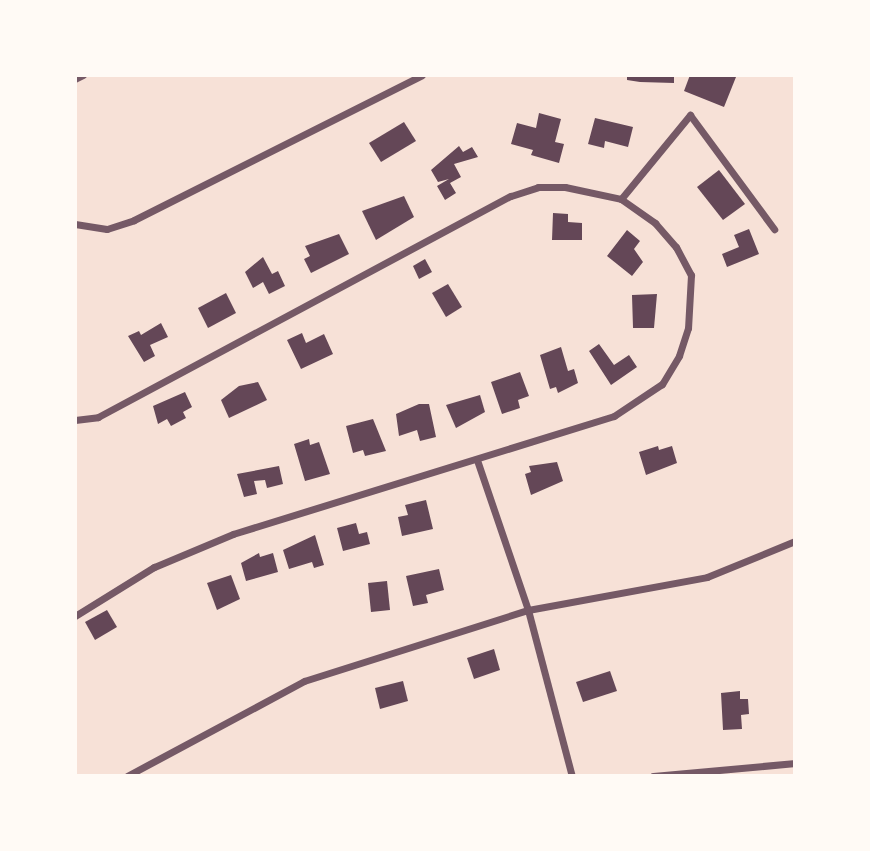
<!DOCTYPE html>
<style>
body{margin:0}
#map{position:relative;width:870px;height:851px;overflow:hidden;background:#f7e1d7;font-family:"Archivo Narrow",sans-serif}
div>[style]{position:absolute}
[style*='--x']{left:calc(var(--x)*1px);top:calc(var(--y)*1px);width:calc(var(--w)*1px);rotate:calc(var(--a)*1deg)}
.building>*{inset:0;background:#644757}
.minor>*{height:7px;margin:-3.5px;padding:0 3.5px;transform-origin:3.5px;border-radius:3.5px;background:#755966}
span{translate:-50% -50%;white-space:nowrap;text-align:center;line-height:1.15;-webkit-text-stroke:7px #fffaf5;paint-order:stroke}
.frame{position:absolute;inset:0;border:77px solid #fffaf5;pointer-events:none}
</style>
<div id="map">
<div class="building">
<i style="clip-path:polygon(627px 75px,674px 75px,674px 83px,640px 82px,627px 80px)"></i>
<i style="clip-path:polygon(690px 75px,736px 77px,724px 107px,684px 91px)"></i>
<i style="clip-path:polygon(539px 113px,561px 119px,555px 142px,564px 144px,559px 163px,531px 155px,533px 150px,511px 144px,517px 123px,536px 128px)"></i>
<i style="clip-path:polygon(595px 118px,633px 127px,628px 147px,605px 141px,604px 148px,588px 144px)"></i>
<i style="clip-path:polygon(404px 122px,416px 141px,381px 162px,369px 143px)"></i>
<i style="clip-path:polygon(459px 146px,463px 152px,472px 147px,478px 157px,454px 164px,461px 177px,450px 183px,456px 193px,445px 200px,437px 186px,449px 179px,438px 182px,431px 170px)"></i>
<i style="clip-path:polygon(719px 170px,745px 204px,723px 220px,697px 187px)"></i>
<i style="clip-path:polygon(404px 196px,414px 217px,376px 240px,362px 211px)"></i>
<i style="clip-path:polygon(553px 213px,568px 214px,568px 222px,582px 223px,582px 240px,552px 240px)"></i>
<i style="clip-path:polygon(749px 229px,759px 254px,727px 267px,722px 254px,739px 247px,734px 235px)"></i>
<i style="clip-path:polygon(627px 230px,640px 241px,634px 249px,643px 262px,632px 276px,607px 256px)"></i>
<i style="clip-path:polygon(339px 234px,349px 254px,311px 273px,304px 259px,310px 256px,305px 246px)"></i>
<i style="clip-path:polygon(263px 257px,272px 274px,278px 271px,285px 286px,269px 294px,263px 282px,253px 288px,245px 272px)"></i>
<i style="clip-path:polygon(425px 259px,432px 272px,419px 279px,413px 266px)"></i>
<i style="clip-path:polygon(448px 284px,462px 307px,446px 317px,432px 293px)"></i>
<i style="clip-path:polygon(226px 293px,236px 313px,208px 328px,198px 308px)"></i>
<i style="clip-path:polygon(657px 294px,654px 328px,633px 328px,632px 295px)"></i>
<i style="clip-path:polygon(161px 323px,168px 337px,150px 345px,155px 356px,144px 362px,128px 336px,139px 331px,141px 335px)"></i>
<i style="clip-path:polygon(302px 333px,306px 343px,324px 334px,333px 354px,301px 369px,287px 340px)"></i>
<i style="clip-path:polygon(599px 344px,614px 365px,629px 355px,637px 367px,611px 385px,589px 351px)"></i>
<i style="clip-path:polygon(561px 347px,568px 371px,574px 369px,578px 383px,558px 393px,556px 387px,550px 389px,540px 355px)"></i>
<i style="clip-path:polygon(520px 372px,529px 396px,518px 400px,520px 408px,502px 414px,491px 382px)"></i>
<i style="clip-path:polygon(258px 382px,267px 400px,229px 418px,221px 400px,239px 386px)"></i>
<i style="clip-path:polygon(185px 392px,192px 407px,183px 412px,186px 418px,171px 426px,167px 419px,158px 424px,153px 406px)"></i>
<i style="clip-path:polygon(480px 395px,485px 412px,456px 428px,446px 405px)"></i>
<i style="clip-path:polygon(419px 404px,429px 404px,436px 437px,420px 441px,417px 430px,399px 436px,396px 414px)"></i>
<i style="clip-path:polygon(373px 419px,386px 451px,365px 456px,363px 450px,353px 453px,346px 426px)"></i>
<i style="clip-path:polygon(309px 439px,310px 445px,319px 442px,330px 474px,305px 481px,294px 444px)"></i>
<i style="clip-path:polygon(658px 446px,659px 450px,672px 446px,677px 463px,646px 475px,639px 452px)"></i>
<i style="clip-path:polygon(557px 462px,563px 481px,531px 495px,525px 474px,531px 472px,529px 466px)"></i>
<i style="clip-path:polygon(279px 466px,283px 484px,267px 488px,265px 480px,254px 481px,257px 494px,244px 497px,237px 474px)"></i>
<i style="clip-path:polygon(426px 500px,433px 529px,402px 536px,398px 517px,408px 515px,405px 505px)"></i>
<i style="clip-path:polygon(356px 523px,359px 534px,367px 532px,370px 544px,343px 551px,337px 528px)"></i>
<i style="clip-path:polygon(315px 535px,324px 565px,314px 568px,312px 562px,289px 569px,283px 550px)"></i>
<i style="clip-path:polygon(259px 553px,260px 557px,273px 553px,278px 572px,246px 581px,241px 563px)"></i>
<i style="clip-path:polygon(439px 569px,444px 590px,426px 595px,428px 603px,413px 606px,406px 576px)"></i>
<i style="clip-path:polygon(231px 575px,240px 599px,217px 610px,207px 583px)"></i>
<i style="clip-path:polygon(387px 581px,390px 610px,371px 612px,368px 583px)"></i>
<i style="clip-path:polygon(107px 610px,117px 627px,95px 640px,85px 622px)"></i>
<i style="clip-path:polygon(494px 649px,500px 670px,474px 679px,467px 658px)"></i>
<i style="clip-path:polygon(610px 671px,617px 691px,583px 702px,576px 682px)"></i>
<i style="clip-path:polygon(403px 681px,408px 701px,380px 709px,375px 688px)"></i>
<i style="clip-path:polygon(740px 691px,740px 699px,748px 699px,749px 714px,741px 715px,742px 729px,723px 730px,721px 693px)"></i>
</div>
<div class="minor">
<i style="--x:75;--y:79;--w:9;--a:-27"></i>
<i style="--x:621;--y:199;--w:109;--a:-50.6"></i>
<i style="--x:690;--y:115;--w:142;--a:53.6"></i>
<i style="--x:75;--y:224;--w:32;--a:9"></i>
<i style="--x:107;--y:229;--w:28;--a:-18"></i>
<i style="--x:134;--y:220;--w:322;--a:-26.7"></i>
<i style="--x:75;--y:420;--w:23;--a:-7"></i>
<i style="--x:98;--y:417;--w:468;--a:-28.2"></i>
<i style="--x:511;--y:196;--w:28;--a:-18"></i>
<i style="--x:538;--y:187;--w:27;--a:0"></i>
<i style="--x:565;--y:187;--w:57;--a:12.1"></i>
<i style="--x:621;--y:199;--w:42;--a:35.2"></i>
<i style="--x:655;--y:223;--w:32;--a:49"></i>
<i style="--x:676;--y:247;--w:32;--a:62"></i>
<i style="--x:691;--y:275;--w:53;--a:93.2"></i>
<i style="--x:688;--y:328;--w:29;--a:108"></i>
<i style="--x:679;--y:356;--w:33;--a:121"></i>
<i style="--x:662;--y:384;--w:58;--a:146.3"></i>
<i style="--x:614;--y:416;--w:399;--a:162.8"></i>
<i style="--x:233;--y:534;--w:86;--a:157.3"></i>
<i style="--x:154;--y:567;--w:93;--a:148.2"></i>
<i style="--x:477;--y:460;--w:158;--a:71.2"></i>
<i style="--x:528;--y:610;--w:172;--a:75.2"></i>
<i style="--x:127;--y:776;--w:201;--a:-28.2"></i>
<i style="--x:304;--y:681;--w:235;--a:-17.6"></i>
<i style="--x:528;--y:610;--w:182;--a:-10.4"></i>
<i style="--x:707;--y:577;--w:95;--a:-22.2"></i>
<i style="--x:653;--y:776;--w:143;--a:-5.2"></i>
</div>
<div class="frame"></div>
</div>
